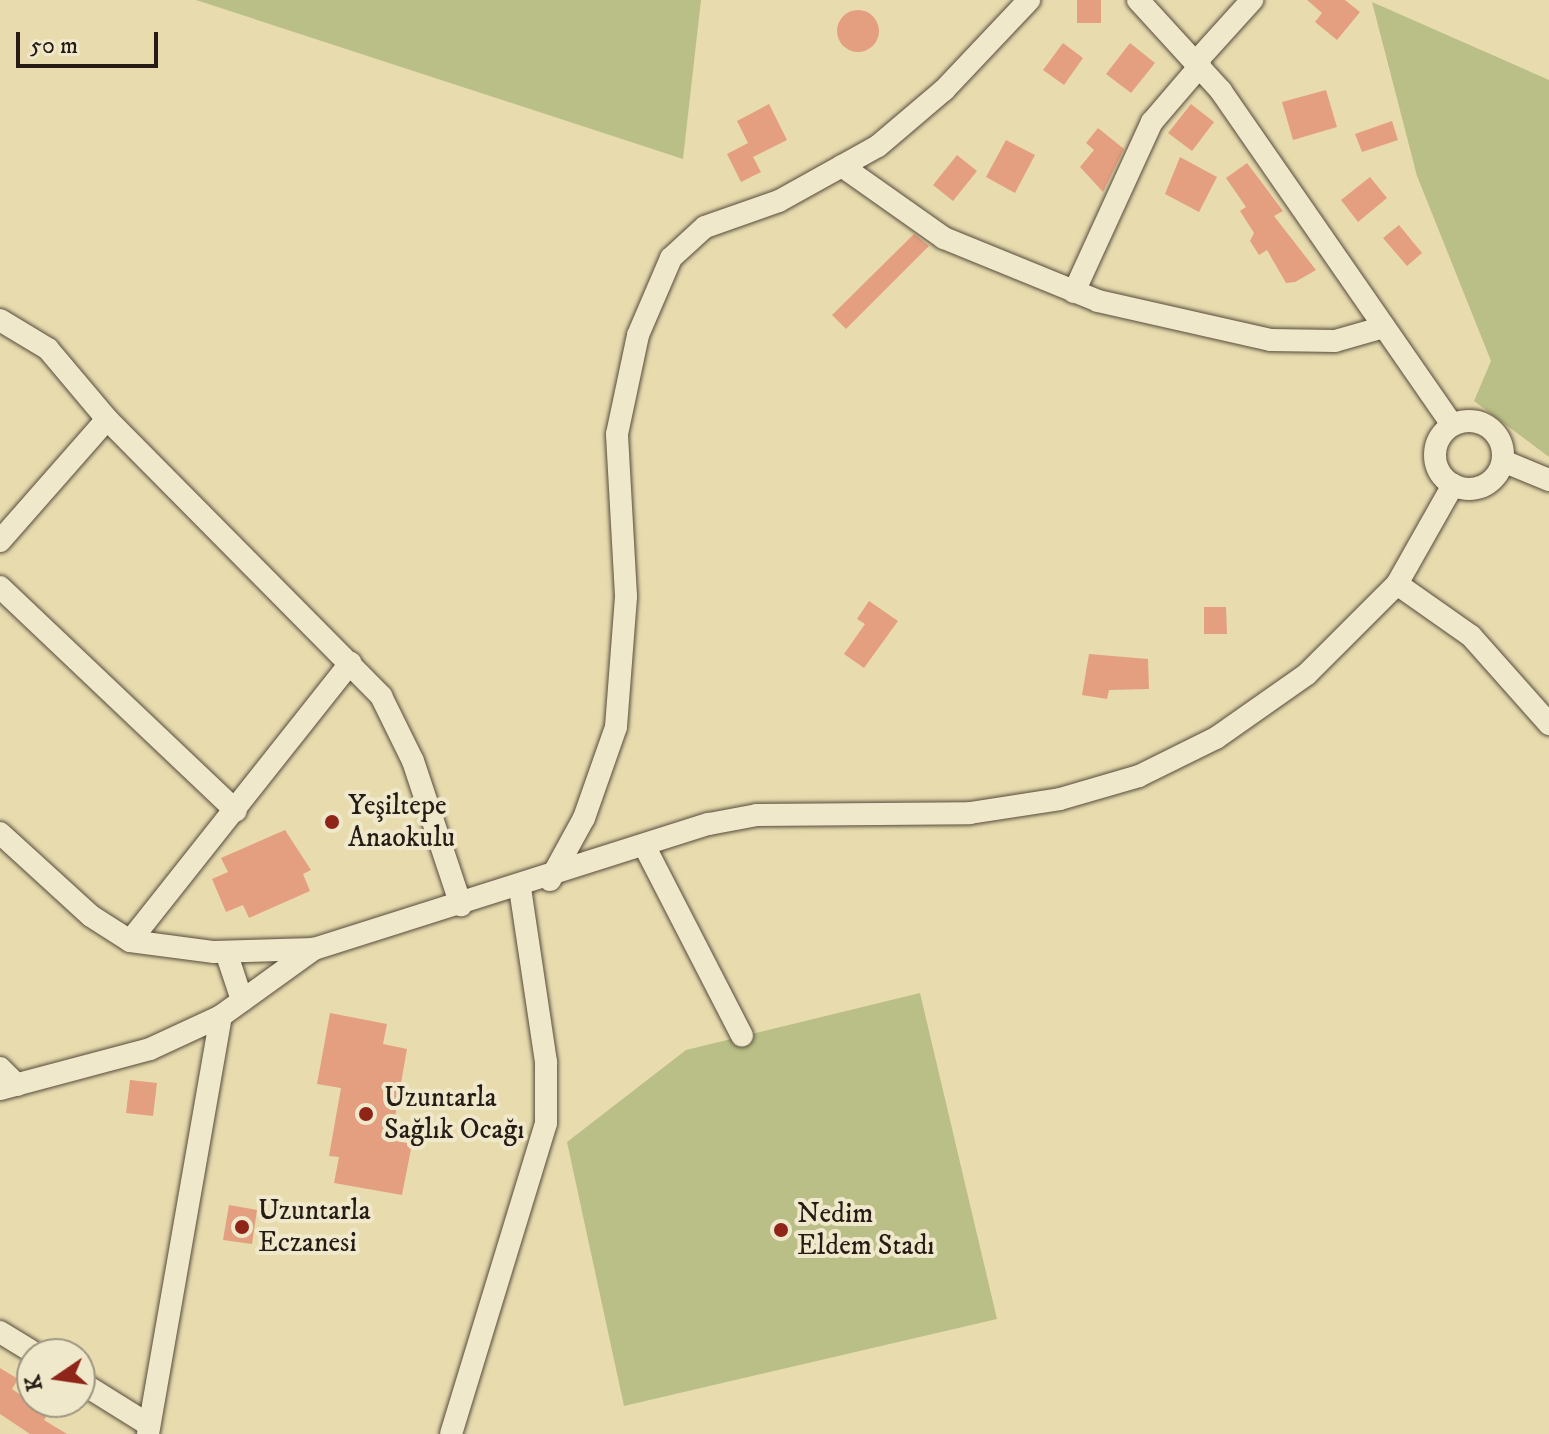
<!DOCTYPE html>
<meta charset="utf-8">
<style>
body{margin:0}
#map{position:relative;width:1549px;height:1434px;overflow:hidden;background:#e8dcaf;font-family:"IM FELL DW Pica",serif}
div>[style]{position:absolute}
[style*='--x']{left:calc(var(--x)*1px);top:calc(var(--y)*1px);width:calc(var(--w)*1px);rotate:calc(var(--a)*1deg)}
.green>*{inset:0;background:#babf87}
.building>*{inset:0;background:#e49f80}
.round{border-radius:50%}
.roads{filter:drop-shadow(0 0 2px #564b3c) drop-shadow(0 0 2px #564b3c)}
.minor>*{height:22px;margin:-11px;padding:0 11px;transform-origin:11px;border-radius:11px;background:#f0e8cb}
.minor>.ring{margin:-11px;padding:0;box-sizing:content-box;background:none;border:22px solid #f0e8cb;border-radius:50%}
.dots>*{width:22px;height:22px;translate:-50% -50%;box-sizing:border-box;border:4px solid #f0e8cb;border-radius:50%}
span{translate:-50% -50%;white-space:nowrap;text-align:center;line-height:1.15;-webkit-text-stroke:8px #f0e8cb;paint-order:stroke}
.poi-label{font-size:28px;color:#261b15}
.left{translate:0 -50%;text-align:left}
.north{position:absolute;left:16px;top:1338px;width:80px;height:80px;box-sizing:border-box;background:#f0e8cb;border:2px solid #9f9682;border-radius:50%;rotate:257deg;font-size:22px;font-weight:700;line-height:32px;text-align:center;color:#261b15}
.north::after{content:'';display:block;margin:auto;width:28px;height:36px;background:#8f2418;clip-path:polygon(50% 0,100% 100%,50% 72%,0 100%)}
.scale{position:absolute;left:16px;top:32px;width:142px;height:36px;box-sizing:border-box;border:4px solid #261b15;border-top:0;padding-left:10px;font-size:24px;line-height:28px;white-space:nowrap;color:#261b15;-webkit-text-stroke:6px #f0e8cb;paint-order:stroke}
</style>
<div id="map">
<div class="green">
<i style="clip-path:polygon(196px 0,701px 0,683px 159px)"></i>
<i style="clip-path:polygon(1372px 2px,1549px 80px,1549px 457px,1474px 401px,1491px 361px,1417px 176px)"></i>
<i style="clip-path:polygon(920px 993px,997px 1319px,624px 1406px,567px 1142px,686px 1050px)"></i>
</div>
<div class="building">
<i style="clip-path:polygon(1077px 0,1101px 0,1101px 23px,1077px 23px)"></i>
<i style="clip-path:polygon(1307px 0,1345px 0,1360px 12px,1337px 40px,1315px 22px,1322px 13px)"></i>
<i class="round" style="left:837px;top:10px;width:42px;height:42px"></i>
<i style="clip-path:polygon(1063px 43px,1083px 58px,1064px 85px,1043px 70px)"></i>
<i style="clip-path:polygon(1130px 43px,1155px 63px,1131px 93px,1106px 74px)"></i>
<i style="clip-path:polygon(1326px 90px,1337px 127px,1293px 140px,1282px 102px)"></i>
<i style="clip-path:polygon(769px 104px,787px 140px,753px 157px,761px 172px,741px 182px,727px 154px,748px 143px,737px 121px)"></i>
<i style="clip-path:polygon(1191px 104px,1214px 122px,1192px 151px,1168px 133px)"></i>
<i style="clip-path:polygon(1392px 121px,1398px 140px,1362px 152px,1355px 134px)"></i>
<i style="clip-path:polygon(1098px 128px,1124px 149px,1103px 192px,1080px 167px,1094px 150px,1086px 143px)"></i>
<i style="clip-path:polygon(1006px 140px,1035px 155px,1015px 193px,986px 177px)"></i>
<i style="clip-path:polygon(957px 155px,977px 171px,953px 201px,933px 185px)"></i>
<i style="clip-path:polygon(1180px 157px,1217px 177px,1199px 212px,1165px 194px)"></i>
<i style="clip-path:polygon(1247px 163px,1283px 211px,1274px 216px,1316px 270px,1295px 282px,1286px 283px,1267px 250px,1259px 255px,1250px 241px,1254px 233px,1240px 211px,1246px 207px,1226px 178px)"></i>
<i style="clip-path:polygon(1370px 177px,1387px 198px,1358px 222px,1341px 200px)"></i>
<i style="clip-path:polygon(1399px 225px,1422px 253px,1407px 266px,1383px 238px)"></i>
<i style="clip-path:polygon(914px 234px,929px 246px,846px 329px,832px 315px)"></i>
<i style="clip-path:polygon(869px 601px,898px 621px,864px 668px,844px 654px,865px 624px,857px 619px)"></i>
<i style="clip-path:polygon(1204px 607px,1226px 607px,1227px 634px,1204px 634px)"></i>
<i style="clip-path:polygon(1089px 654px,1148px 659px,1149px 689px,1109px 690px,1107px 699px,1082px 695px)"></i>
<i style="clip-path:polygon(285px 830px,311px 870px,303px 874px,310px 891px,249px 918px,243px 905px,226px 912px,212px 879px,228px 872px,221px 858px)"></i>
<i style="clip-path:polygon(330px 1013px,387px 1024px,383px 1044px,407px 1049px,391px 1140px,412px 1144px,402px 1195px,334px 1183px,339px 1157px,329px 1156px,341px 1088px,317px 1084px)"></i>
<i style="clip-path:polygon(130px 1080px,157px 1083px,153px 1116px,126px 1113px)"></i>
<i style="clip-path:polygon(229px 1205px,257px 1210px,252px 1244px,223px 1240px)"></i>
<i style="clip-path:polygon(0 1368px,18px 1379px,12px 1389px,48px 1414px,44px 1420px,67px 1434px,30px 1434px,0 1414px)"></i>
</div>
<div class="roads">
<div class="minor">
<i style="--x:1138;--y:0;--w:123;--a:47.6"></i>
<i style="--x:1221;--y:91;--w:405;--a:55.3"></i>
<i style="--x:1196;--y:62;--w:84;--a:-47.9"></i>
<i style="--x:842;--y:166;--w:125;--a:35.2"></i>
<i style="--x:944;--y:238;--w:166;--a:22.2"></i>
<i style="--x:1098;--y:301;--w:177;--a:12.7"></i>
<i style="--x:1271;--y:340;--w:64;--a:0.9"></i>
<i style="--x:1335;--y:341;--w:51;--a:-15.9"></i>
<i style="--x:1074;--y:292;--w:187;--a:-65.4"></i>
<i style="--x:1152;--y:122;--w:74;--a:-49.4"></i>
<i style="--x:0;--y:320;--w:56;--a:31.1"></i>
<i style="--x:48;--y:349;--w:92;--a:49.9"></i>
<i class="ring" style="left:1435px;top:421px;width:46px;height:46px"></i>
<i style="--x:1503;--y:461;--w:50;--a:22.4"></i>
<i style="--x:0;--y:541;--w:162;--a:-48.7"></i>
<i style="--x:107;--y:419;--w:390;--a:45.3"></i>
<i style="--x:381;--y:696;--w:72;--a:63.8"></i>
<i style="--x:413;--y:761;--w:152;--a:71.6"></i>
<i style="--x:1397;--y:584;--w:90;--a:35.1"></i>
<i style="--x:1471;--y:636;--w:118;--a:48.4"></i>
<i style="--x:0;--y:587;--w:325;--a:43.5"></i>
<i style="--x:0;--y:833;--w:123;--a:42.4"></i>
<i style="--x:91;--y:916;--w:46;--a:32.7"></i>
<i style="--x:130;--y:941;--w:85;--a:7.5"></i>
<i style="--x:214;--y:952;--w:99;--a:-1.7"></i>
<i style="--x:645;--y:847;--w:212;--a:62.8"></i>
<i style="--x:550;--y:880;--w:71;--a:-61.3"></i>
<i style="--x:584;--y:818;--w:96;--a:-70.6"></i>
<i style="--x:616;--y:727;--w:131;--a:-85.6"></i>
<i style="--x:626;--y:596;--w:162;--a:-93.2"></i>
<i style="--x:617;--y:434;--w:101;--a:-78"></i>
<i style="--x:638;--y:335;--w:84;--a:-66.8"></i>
<i style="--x:671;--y:258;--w:46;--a:-42.4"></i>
<i style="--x:705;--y:227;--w:78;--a:-19.4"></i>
<i style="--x:779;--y:201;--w:113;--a:-29.1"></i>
<i style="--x:878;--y:146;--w:87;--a:-40.3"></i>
<i style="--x:944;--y:90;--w:124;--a:-46.6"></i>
<i style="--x:130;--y:941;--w:355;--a:-51.6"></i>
<i style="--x:226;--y:952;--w:51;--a:71.6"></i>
<i style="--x:0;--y:1068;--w:24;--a:45"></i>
<i style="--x:0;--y:1089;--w:155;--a:-14.9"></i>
<i style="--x:150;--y:1049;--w:78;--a:-24.9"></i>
<i style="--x:221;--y:1016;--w:115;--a:-35.8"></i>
<i style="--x:314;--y:949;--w:414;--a:-17.6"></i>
<i style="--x:709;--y:824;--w:49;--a:-10.6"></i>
<i style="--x:757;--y:815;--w:213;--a:-0.5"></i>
<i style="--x:970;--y:813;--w:91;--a:-8.8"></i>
<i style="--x:1060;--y:799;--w:82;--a:-16.2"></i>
<i style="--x:1139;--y:776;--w:86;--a:-26.3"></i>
<i style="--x:1216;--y:738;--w:111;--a:-35.1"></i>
<i style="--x:1307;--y:674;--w:127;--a:-45"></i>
<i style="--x:1397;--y:584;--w:114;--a:-60.5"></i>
<i style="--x:0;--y:1332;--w:42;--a:31.4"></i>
<i style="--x:80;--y:1382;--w:81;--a:31.9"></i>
<i style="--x:148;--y:1434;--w:424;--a:-80.1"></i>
<i style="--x:451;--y:1434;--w:325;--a:-73"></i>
<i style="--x:546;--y:1123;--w:61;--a:-90"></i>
<i style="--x:546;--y:1062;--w:175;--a:-98.5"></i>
</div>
</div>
<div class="dots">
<i style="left:332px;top:822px;background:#8f2418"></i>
<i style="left:366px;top:1114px;background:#8f2418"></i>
<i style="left:242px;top:1227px;background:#8f2418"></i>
<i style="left:781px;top:1230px;background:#8f2418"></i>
</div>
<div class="poi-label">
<span class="left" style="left:348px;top:822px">Yeşiltepe<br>Anaokulu</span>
<span class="left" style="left:384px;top:1114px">Uzuntarla<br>Sağlık Ocağı</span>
<span class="left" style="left:258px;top:1227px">Uzuntarla<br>Eczanesi</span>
<span class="left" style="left:797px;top:1230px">Nedim<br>Eldem Stadı</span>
</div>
<div class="north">K</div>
<div class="scale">50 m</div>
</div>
